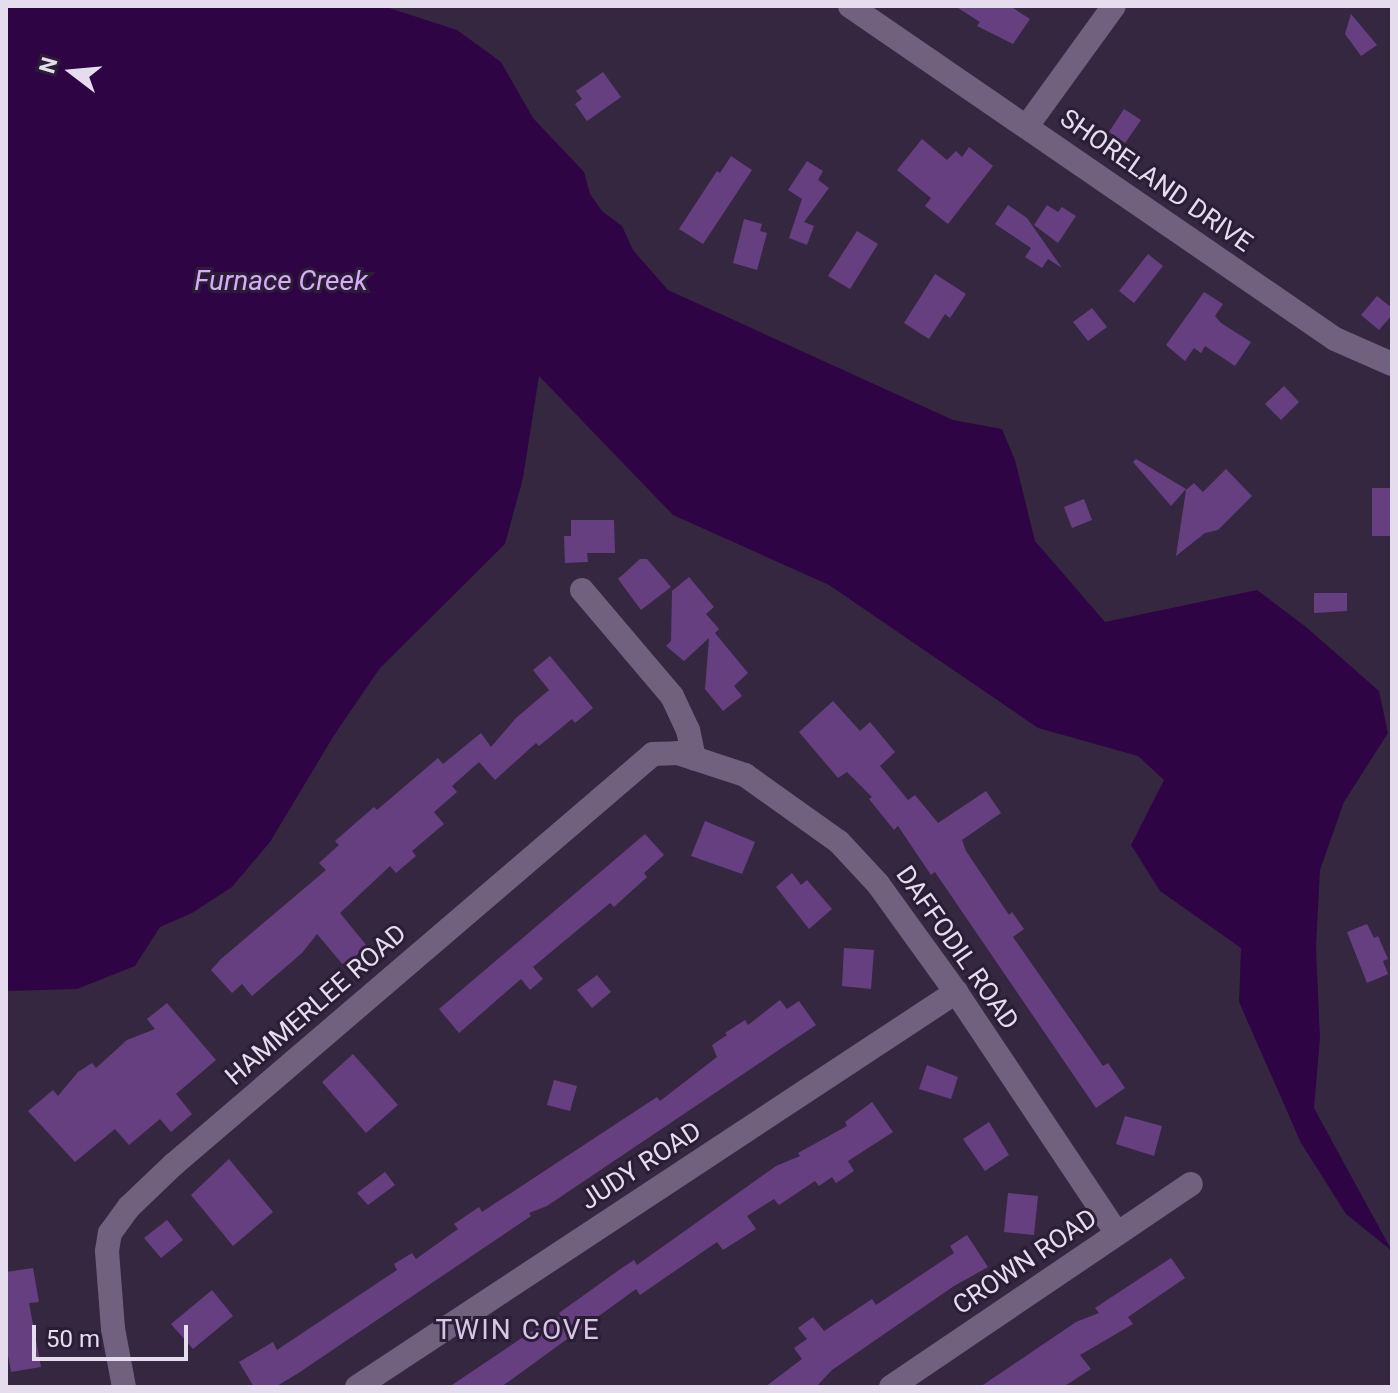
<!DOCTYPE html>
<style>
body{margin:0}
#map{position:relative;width:1398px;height:1393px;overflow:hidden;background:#362741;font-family:Roboto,sans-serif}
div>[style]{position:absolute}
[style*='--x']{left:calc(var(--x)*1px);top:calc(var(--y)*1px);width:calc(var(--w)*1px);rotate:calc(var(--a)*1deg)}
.water>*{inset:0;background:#2f0445}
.building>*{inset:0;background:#663f81}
.minor>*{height:24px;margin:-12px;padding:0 12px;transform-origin:12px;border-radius:12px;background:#71617e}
span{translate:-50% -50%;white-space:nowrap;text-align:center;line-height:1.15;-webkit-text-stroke:6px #2b1d36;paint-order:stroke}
.street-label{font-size:26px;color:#e5dced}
.water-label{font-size:28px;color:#d6abf7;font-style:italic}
.neighbourhood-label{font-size:28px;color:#d8c6e7;letter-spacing:2px}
.frame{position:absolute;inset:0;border:8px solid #e5dced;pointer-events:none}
.north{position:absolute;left:32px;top:32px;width:80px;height:80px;-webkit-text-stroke:6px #2b1d36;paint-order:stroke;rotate:286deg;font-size:22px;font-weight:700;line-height:32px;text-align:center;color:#e5dced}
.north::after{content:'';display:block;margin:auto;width:28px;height:36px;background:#e5dced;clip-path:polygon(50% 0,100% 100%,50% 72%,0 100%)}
.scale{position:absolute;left:32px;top:1325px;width:156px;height:36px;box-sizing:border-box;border:4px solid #e5dced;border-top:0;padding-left:10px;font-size:24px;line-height:28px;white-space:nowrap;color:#e5dced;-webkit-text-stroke:6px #2b1d36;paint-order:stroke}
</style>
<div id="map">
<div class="water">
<i style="clip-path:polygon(6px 6px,383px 6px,457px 30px,501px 62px,533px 118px,584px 172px,590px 194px,602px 211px,622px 226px,633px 250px,668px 290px,953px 420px,1002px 429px,1015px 460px,1035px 541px,1105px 622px,1257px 590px,1306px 627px,1379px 691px,1388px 733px,1344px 802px,1320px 870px,1316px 948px,1320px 1038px,1314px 1108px,1392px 1251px,1346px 1214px,1301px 1143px,1239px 1002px,1241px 948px,1160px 891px,1131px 845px,1164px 780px,1138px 756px,1038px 728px,829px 585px,673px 515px,539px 376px,523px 478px,505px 544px,380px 668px,333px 737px,270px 842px,232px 887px,192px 913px,160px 927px,135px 966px,77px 989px,6px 991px)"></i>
</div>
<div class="building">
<i style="clip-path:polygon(955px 6px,1010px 6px,1030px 19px,1013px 44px,977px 26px,980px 22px)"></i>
<i style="clip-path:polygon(1351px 14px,1377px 45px,1361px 56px,1345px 34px)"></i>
<i style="clip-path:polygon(603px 72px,621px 97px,587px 121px,575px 104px,582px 99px,576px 91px)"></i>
<i style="clip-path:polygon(1124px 109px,1141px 120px,1125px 143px,1109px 132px)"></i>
<i style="clip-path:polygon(922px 139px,947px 160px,956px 151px,962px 157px,969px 147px,993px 166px,948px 224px,925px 206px,931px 198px,897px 170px)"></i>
<i style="clip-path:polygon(731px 156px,752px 170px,703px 244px,679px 229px,717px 171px,720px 173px)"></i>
<i style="clip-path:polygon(807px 161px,823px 171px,818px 180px,829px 188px,804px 222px,814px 226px,807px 245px,789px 238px,802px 199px,788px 190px)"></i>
<i style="clip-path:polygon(1008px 205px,1027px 218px,1062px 268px,1048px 259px,1042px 268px,1025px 257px,1031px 248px,995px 224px)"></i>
<i style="clip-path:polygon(1047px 205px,1058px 212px,1062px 207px,1076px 216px,1058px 243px,1034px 225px)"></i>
<i style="clip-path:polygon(744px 219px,762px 224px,760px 231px,767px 233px,757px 270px,733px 263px)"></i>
<i style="clip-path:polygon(857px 231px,878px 244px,850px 289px,828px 276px)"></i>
<i style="clip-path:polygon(1148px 254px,1163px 266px,1134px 303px,1119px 291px)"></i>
<i style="clip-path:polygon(935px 274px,966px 294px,950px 318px,945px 314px,929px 339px,904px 323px)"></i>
<i style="clip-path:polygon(1204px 292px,1223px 304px,1215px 316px,1221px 323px,1251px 342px,1235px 366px,1205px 346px,1201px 353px,1194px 348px,1185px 361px,1166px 345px)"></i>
<i style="clip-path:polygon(1377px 296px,1392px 308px,1392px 315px,1379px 330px,1361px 315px)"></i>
<i style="clip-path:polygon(1092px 308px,1107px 327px,1088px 341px,1073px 322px)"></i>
<i style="clip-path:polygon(1284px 386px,1299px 402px,1281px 420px,1265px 404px)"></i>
<i style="clip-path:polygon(1136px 459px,1186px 489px,1171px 506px,1133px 462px)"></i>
<i style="clip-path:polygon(1226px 469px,1252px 496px,1218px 530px,1205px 533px,1176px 556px,1186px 490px,1194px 483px,1203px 492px)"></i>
<i style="clip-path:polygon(1372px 488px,1392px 488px,1392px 536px,1372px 536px)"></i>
<i style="clip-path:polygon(1084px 499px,1092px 520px,1072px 528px,1064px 507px)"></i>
<i style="clip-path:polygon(571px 520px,614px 520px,615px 553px,587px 553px,588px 562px,565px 563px,564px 536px,571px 536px)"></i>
<i style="clip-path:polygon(640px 559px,647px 559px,671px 587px,641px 610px,618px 579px)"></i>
<i style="clip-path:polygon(689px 577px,714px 607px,706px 614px,719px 629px,715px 633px,748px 673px,734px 686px,742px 696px,723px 711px,705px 689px,709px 638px,684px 661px,666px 646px,671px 641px,672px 591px)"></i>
<i style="clip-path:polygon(1314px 593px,1347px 593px,1347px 611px,1314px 613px)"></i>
<i style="clip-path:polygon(550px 656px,593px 708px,575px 723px,572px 719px,539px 746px,536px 743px,495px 780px,479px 762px,452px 786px,457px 792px,434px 812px,444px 824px,412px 851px,416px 856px,396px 873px,390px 866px,340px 913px,367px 946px,344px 966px,317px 934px,302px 953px,252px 996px,242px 984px,232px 993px,211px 970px,221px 959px,326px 870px,319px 863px,339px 845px,335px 841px,374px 807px,377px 810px,438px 758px,443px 764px,481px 733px,491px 747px,516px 718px,549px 690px,533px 670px)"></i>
<i style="clip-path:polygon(833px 701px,860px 731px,870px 722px,895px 752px,880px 766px,908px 800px,915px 795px,938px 823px,986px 791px,1001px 813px,962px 840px,966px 851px,1009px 915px,1012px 912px,1024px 929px,1013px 937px,1103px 1066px,1108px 1063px,1125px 1088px,1096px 1108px,935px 872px,931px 875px,898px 826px,894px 830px,869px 799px,872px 797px,847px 772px,838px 778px,799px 732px)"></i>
<i style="clip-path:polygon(705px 821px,755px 842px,742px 874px,691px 856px)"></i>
<i style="clip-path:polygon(645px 834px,664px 855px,644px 873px,647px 877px,614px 907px,610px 903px,533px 967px,543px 979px,530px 990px,521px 979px,459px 1033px,439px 1009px)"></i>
<i style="clip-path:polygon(792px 873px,801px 885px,807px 880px,832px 909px,809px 929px,776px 887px)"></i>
<i style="clip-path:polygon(1367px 924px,1374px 938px,1378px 936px,1388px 959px,1383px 961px,1388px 974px,1367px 983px,1347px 932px)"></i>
<i style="clip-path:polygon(844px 948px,874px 950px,871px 989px,842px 986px)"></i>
<i style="clip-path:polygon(597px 975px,611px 992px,592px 1008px,577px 990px)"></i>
<i style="clip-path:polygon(780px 1000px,787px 1009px,799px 1001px,816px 1025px,547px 1206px,529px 1213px,531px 1216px,297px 1374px,275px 1387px,254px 1387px,239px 1362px,273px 1342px,277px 1350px,397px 1270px,394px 1264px,412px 1253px,416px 1259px,458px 1229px,454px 1224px,479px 1207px,482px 1212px,657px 1097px,660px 1101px,717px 1057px,712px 1045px,727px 1035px,725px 1033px,745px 1020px,748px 1025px)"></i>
<i style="clip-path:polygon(167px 1003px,216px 1060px,176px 1094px,192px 1114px,171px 1132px,160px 1119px,129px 1145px,115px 1129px,75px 1162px,28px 1111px,53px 1090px,58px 1096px,78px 1072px,92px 1063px,96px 1068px,127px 1040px,155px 1029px,147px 1019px)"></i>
<i style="clip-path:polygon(353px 1054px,398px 1105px,366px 1133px,322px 1082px)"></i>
<i style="clip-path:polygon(927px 1065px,958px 1077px,951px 1099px,919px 1089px)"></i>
<i style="clip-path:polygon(554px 1080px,577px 1086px,570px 1111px,547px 1105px)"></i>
<i style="clip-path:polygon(872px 1102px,893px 1132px,848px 1161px,854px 1171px,836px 1183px,832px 1177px,819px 1186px,815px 1181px,779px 1205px,774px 1199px,747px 1216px,756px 1229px,723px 1250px,717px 1242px,640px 1295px,636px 1289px,501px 1387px,449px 1387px,544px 1323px,561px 1316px,559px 1313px,619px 1270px,634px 1260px,637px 1265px,776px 1166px,800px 1156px,798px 1153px,847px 1126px,845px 1122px)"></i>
<i style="clip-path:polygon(1125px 1116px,1162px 1126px,1154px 1156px,1116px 1144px)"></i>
<i style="clip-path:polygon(989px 1122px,1009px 1155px,985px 1171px,963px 1139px)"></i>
<i style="clip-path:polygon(229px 1159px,273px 1212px,233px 1246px,191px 1195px)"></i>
<i style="clip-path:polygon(385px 1172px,395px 1185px,368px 1205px,357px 1193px)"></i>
<i style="clip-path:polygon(1008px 1193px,1038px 1196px,1034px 1235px,1004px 1232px)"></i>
<i style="clip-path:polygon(167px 1220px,183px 1240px,161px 1258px,144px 1238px)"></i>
<i style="clip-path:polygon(967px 1235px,988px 1267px,954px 1286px,832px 1370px,816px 1387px,765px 1387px,802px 1359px,794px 1348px,807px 1339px,798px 1328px,813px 1317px,824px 1331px,872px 1299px,876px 1305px,954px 1253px,950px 1246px)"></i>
<i style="clip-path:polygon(1171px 1258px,1185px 1278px,1128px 1317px,1133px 1324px,1080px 1355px,1091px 1369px,1063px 1387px,980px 1387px,1076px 1322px,1099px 1313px,1095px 1308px)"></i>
<i style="clip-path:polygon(33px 1268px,39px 1302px,29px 1303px,41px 1367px,11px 1372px,6px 1344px,6px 1272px)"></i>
<i style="clip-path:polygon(212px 1290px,233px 1316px,193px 1349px,171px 1324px)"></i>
</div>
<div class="minor">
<i style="--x:850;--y:6;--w:588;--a:34.47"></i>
<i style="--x:1335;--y:339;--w:62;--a:23.7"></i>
<i style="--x:1027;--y:126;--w:148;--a:-54.1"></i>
<i style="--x:582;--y:590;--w:139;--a:49.7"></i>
<i style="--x:672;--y:696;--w:38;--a:65"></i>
<i style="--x:688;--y:730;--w:29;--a:78"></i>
<i style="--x:124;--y:1387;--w:59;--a:-100.7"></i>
<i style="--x:113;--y:1329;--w:78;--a:-94.4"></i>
<i style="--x:107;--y:1251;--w:18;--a:-81"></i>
<i style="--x:110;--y:1233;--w:32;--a:-54"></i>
<i style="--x:129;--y:1207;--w:61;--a:-43.7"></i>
<i style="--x:173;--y:1165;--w:632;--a:-40.57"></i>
<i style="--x:653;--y:754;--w:25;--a:-2"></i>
<i style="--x:678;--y:753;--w:71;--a:18.2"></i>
<i style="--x:745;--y:775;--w:115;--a:35.5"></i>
<i style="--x:839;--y:842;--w:57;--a:47.1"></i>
<i style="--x:878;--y:884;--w:133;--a:54.2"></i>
<i style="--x:956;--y:992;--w:290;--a:56.3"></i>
<i style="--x:357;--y:1387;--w:718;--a:-33.4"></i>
<i style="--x:891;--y:1387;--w:362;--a:-34.1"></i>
</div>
<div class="street-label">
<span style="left:1156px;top:181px;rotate:35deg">SHORELAND DRIVE</span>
<span style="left:957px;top:948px;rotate:55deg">DAFFODIL ROAD</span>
<span style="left:316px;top:1005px;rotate:-41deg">HAMMERLEE ROAD</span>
<span style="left:641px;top:1166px;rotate:-33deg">JUDY ROAD</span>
<span style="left:1025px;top:1262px;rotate:-34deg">CROWN ROAD</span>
</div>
<div class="water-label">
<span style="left:281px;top:281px">Furnace Creek</span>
</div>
<div class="neighbourhood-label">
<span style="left:518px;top:1330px">TWIN COVE</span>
</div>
<div class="frame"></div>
<div class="north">N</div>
<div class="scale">50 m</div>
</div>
